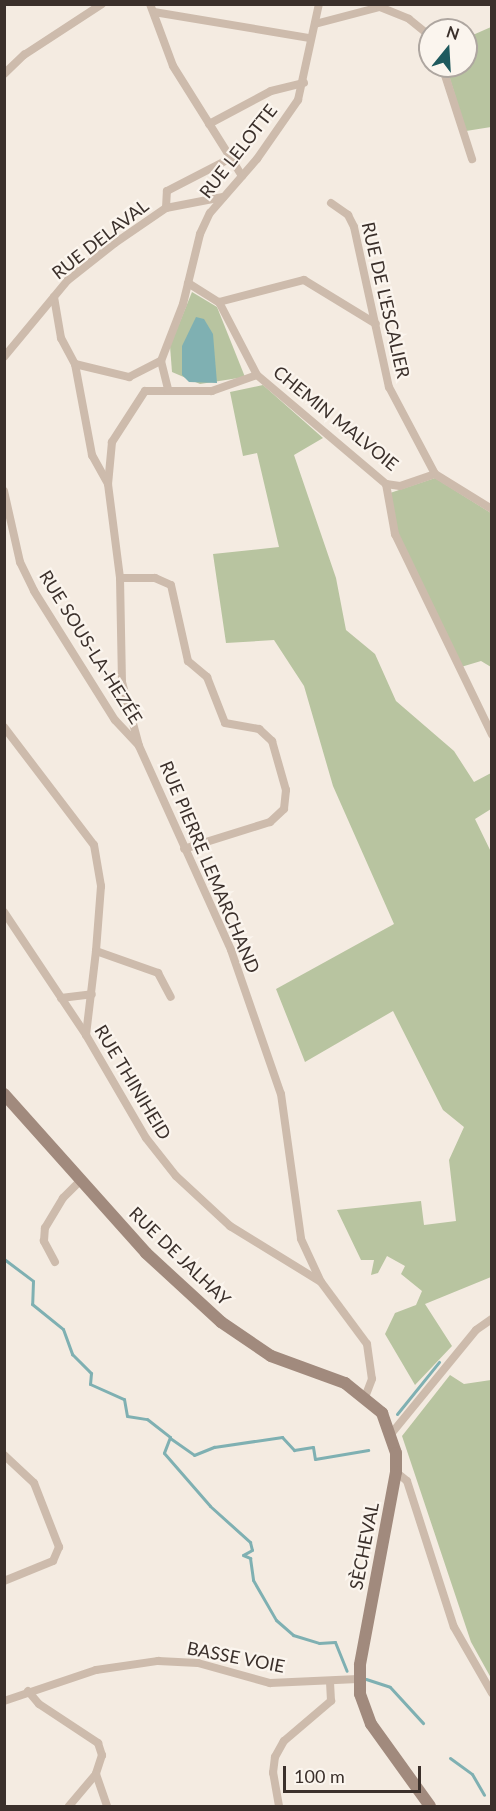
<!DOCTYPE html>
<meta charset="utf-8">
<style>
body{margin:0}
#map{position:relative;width:496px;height:1811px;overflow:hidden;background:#f4ebe1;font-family:Lato,sans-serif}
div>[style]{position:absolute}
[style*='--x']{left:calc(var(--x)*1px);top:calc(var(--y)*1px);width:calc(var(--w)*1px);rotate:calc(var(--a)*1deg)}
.green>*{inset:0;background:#b8c4a0}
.water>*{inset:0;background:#7fb0b2}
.stream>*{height:3px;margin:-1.5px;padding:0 1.5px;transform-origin:1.5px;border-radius:1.5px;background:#7fb0b2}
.street>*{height:8px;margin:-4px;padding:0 4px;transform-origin:4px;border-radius:4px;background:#cdbbac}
.secondary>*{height:12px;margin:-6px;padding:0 6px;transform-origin:6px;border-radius:6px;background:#a18a7d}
span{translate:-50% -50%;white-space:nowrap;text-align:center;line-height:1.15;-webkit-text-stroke:4.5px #fbf5ee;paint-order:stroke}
.street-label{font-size:18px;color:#3b302b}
.frame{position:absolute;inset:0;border:6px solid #3b302b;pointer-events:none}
.north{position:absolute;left:418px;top:18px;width:60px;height:60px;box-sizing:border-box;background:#fbf5ee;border:2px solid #aea6a0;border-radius:50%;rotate:18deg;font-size:16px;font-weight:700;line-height:24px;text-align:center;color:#3b302b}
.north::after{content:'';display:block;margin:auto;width:21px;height:27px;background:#1f5a5e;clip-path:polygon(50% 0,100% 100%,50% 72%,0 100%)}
.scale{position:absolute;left:283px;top:1766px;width:138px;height:27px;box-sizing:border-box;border:3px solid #3b302b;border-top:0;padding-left:8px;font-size:18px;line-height:21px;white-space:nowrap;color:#3b302b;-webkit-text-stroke:4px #fbf5ee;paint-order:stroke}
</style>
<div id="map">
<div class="green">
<i style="clip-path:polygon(491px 27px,491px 127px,466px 131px,446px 66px,466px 66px,466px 38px)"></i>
<i style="clip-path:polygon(192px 292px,217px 307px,245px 377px,200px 384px,172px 372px,170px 346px)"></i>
<i style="clip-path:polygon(263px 385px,323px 438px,294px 455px,336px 578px,346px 630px,375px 654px,396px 701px,454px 751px,474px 782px,491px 773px,491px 809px,475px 819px,492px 854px,491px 1277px,425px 1304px,452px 1346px,415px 1385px,385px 1334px,395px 1313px,416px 1305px,422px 1291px,401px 1274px,405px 1266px,387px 1256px,378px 1273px,371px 1275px,374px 1260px,361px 1260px,337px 1210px,421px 1201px,424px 1225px,456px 1221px,449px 1160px,464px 1127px,443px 1110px,393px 1011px,305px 1062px,276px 989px,394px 924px,333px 786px,304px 686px,274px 640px,226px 643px,213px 554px,279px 547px,257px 453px,243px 456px,230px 392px)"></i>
<i style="clip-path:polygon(435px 478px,491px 513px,491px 667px,481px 661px,461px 667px,398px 534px,390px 493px)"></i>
<i style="clip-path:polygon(450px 1375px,464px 1384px,491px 1380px,491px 1678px,471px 1642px,402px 1436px)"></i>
</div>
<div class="water">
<i style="clip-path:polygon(196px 317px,204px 319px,213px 334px,217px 383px,189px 382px,182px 375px,182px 346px)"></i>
</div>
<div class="stream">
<i style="--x:4;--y:1259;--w:36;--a:37"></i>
<i style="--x:33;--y:1281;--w:23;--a:92"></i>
<i style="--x:32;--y:1304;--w:40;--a:39"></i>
<i style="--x:63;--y:1329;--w:27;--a:70"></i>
<i style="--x:72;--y:1354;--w:27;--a:45"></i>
<i style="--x:91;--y:1373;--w:11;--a:95"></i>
<i style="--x:90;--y:1384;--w:37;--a:24"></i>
<i style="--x:124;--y:1399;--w:17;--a:80"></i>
<i style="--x:127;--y:1416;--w:20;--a:9"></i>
<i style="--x:147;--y:1419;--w:29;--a:38"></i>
<i style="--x:170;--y:1437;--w:17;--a:111"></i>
<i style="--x:164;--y:1453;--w:70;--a:49"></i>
<i style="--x:210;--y:1506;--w:54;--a:42"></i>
<i style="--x:250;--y:1542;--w:8;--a:76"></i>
<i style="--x:252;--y:1550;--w:10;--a:151"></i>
<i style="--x:243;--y:1555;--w:8;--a:23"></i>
<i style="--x:250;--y:1558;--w:22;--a:82"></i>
<i style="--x:253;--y:1580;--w:46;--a:60.1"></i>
<i style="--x:276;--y:1620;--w:23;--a:41"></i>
<i style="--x:293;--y:1635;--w:27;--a:17"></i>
<i style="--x:319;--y:1643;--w:16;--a:-4"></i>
<i style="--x:335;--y:1642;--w:31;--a:68"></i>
<i style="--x:397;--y:1414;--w:67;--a:-51.1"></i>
<i style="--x:170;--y:1438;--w:29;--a:35"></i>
<i style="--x:194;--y:1455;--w:22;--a:-22"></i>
<i style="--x:214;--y:1447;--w:69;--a:-8.4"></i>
<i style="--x:282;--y:1437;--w:18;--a:47"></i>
<i style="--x:294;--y:1450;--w:19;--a:-9"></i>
<i style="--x:313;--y:1447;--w:12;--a:81"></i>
<i style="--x:315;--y:1459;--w:54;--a:-9.6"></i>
<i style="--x:366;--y:1679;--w:25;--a:18"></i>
<i style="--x:390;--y:1687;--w:49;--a:47.5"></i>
<i style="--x:450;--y:1758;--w:27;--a:36"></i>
<i style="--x:472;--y:1774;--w:24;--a:60"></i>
</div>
<div class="street">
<i style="--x:150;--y:4;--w:66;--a:69.6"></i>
<i style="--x:173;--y:66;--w:130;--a:57.9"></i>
<i style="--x:154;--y:12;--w:158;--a:9.5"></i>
<i style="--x:315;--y:24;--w:67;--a:-14.7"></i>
<i style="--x:380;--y:7;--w:31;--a:22"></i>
<i style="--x:409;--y:19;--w:27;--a:39"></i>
<i style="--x:442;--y:66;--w:98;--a:72.1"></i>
<i style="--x:4;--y:74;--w:28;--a:-44"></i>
<i style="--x:24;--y:55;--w:93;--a:-33.2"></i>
<i style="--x:209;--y:124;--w:70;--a:-28"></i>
<i style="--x:271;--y:91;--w:34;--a:-14"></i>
<i style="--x:331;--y:203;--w:21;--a:35"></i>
<i style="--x:348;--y:215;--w:13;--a:63"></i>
<i style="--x:354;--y:227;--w:164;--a:77.7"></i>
<i style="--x:389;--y:387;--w:98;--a:62.1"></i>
<i style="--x:166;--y:208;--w:17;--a:-87"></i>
<i style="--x:167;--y:191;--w:72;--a:-27.3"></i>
<i style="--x:188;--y:283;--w:36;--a:32"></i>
<i style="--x:219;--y:302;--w:82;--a:62.5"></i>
<i style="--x:257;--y:375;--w:169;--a:40.2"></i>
<i style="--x:386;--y:484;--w:14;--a:8"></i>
<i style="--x:400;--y:486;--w:37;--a:-19"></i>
<i style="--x:435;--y:474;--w:67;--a:31.6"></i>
<i style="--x:54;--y:297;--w:42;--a:80.3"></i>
<i style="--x:61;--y:338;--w:30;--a:62"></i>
<i style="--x:75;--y:364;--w:93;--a:79.4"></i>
<i style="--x:92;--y:455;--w:33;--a:61"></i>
<i style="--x:219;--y:302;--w:88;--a:-14.5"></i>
<i style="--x:304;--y:280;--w:84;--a:31.4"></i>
<i style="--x:4;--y:357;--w:100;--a:-50.3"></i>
<i style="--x:68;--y:280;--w:60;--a:-38.2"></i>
<i style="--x:115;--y:243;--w:62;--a:-34.5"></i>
<i style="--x:166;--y:208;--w:58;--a:-10.9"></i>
<i style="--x:75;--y:364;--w:56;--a:13.5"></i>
<i style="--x:129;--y:377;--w:36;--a:-27"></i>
<i style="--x:257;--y:375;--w:48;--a:160.4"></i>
<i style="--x:212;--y:391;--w:67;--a:180"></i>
<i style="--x:145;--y:391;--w:61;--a:122.9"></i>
<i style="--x:112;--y:442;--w:42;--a:95.4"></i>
<i style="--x:108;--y:484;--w:95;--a:82.7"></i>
<i style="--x:120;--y:578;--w:104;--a:88.9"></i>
<i style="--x:122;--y:682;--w:66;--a:75.1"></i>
<i style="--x:139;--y:746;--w:224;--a:65.7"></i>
<i style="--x:231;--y:950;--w:152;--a:70.9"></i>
<i style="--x:281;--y:1094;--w:146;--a:82.1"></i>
<i style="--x:301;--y:1239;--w:47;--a:65.1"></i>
<i style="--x:321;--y:1282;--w:77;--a:53.4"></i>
<i style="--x:367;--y:1344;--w:35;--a:82"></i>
<i style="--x:372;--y:1379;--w:19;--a:111"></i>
<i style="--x:168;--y:389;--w:29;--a:-104"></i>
<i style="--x:161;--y:361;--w:61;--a:-68.9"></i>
<i style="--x:183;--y:304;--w:72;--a:-76.3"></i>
<i style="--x:200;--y:234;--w:23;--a:-65"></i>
<i style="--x:210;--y:213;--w:72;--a:-49"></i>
<i style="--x:257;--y:159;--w:72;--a:-55.2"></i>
<i style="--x:298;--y:100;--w:98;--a:-77.7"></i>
<i style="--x:386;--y:484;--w:51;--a:79.8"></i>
<i style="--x:395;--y:534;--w:223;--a:64.2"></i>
<i style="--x:4;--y:491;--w:73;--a:77.3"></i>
<i style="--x:20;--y:562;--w:32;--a:64"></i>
<i style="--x:34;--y:591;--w:152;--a:57.9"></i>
<i style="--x:115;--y:720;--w:35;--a:47"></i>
<i style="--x:120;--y:578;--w:35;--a:0"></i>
<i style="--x:155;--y:578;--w:17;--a:24"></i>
<i style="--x:171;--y:585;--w:78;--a:77.4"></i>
<i style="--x:188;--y:661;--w:25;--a:40"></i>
<i style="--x:207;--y:677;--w:49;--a:68.6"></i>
<i style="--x:225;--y:723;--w:35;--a:10"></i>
<i style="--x:259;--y:729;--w:18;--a:43"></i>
<i style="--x:272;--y:741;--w:51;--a:74.1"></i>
<i style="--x:286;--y:790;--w:19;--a:96"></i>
<i style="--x:284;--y:809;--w:19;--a:137"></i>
<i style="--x:270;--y:822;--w:90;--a:162.6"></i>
<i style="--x:4;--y:727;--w:148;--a:52.7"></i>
<i style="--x:94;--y:845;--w:42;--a:80.3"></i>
<i style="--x:101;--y:886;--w:65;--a:94.4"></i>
<i style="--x:96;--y:951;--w:66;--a:19.5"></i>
<i style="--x:158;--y:973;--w:27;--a:62"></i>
<i style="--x:4;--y:912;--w:148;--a:56.3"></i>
<i style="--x:86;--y:1035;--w:119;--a:59.8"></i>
<i style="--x:146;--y:1138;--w:48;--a:51.7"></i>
<i style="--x:176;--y:1176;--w:74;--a:42.8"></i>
<i style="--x:230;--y:1226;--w:107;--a:31.6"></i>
<i style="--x:61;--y:998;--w:31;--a:-7"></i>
<i style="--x:86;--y:1035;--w:85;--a:-83.2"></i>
<i style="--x:55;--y:1262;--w:24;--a:-118"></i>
<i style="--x:44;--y:1241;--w:13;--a:-86"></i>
<i style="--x:45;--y:1228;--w:35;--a:-59"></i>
<i style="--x:63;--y:1198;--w:25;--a:-45"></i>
<i style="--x:391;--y:1434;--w:134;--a:-50.7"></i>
<i style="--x:476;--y:1330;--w:19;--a:-35"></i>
<i style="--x:4;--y:1455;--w:41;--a:43"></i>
<i style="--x:34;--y:1483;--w:69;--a:68.7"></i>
<i style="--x:59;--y:1547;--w:15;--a:113"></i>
<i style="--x:53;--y:1561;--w:53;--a:157.8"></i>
<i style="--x:396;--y:1472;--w:14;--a:39"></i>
<i style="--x:407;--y:1481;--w:153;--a:72.2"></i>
<i style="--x:454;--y:1627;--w:76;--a:60.1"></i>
<i style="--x:28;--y:1691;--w:17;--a:50"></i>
<i style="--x:39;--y:1704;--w:71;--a:33.5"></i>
<i style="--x:98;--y:1743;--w:13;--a:72"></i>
<i style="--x:102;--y:1755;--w:20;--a:108"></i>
<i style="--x:96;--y:1774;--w:42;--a:130.2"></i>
<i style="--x:4;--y:1701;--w:97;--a:-18.6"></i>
<i style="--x:96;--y:1670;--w:63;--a:-8.3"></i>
<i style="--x:158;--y:1661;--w:40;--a:2.9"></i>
<i style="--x:198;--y:1663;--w:75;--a:15.5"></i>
<i style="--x:270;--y:1683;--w:88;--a:-2.6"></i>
<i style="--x:96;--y:1774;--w:34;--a:71"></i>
<i style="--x:279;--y:1806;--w:34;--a:-100"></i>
<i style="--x:273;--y:1773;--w:16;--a:-83"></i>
<i style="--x:275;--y:1757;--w:18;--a:-61"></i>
<i style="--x:284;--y:1741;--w:62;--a:-40.4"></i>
<i style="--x:331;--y:1701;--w:20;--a:-93"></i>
</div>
<div class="secondary">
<i style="--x:4;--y:1094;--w:213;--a:48.2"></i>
<i style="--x:146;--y:1253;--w:102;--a:42.6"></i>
<i style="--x:221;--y:1322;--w:60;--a:34.2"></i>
<i style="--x:271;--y:1356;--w:79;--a:20"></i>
<i style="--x:345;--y:1383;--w:48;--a:39"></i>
<i style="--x:382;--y:1413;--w:42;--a:70.7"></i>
<i style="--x:396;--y:1453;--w:19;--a:90"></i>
<i style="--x:396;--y:1472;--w:196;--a:100.6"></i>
<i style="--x:360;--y:1665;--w:29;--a:90"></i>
<i style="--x:360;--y:1694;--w:32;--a:70"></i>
<i style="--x:371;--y:1724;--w:101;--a:54.3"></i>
</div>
<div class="street-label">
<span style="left:238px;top:151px;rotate:-52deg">RUE LELOTTE</span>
<span style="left:100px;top:239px;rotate:-38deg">RUE DELAVAL</span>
<span style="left:386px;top:300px;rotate:77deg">RUE DE L'ESCALIER</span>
<span style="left:336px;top:418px;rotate:39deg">CHEMIN MALVOIE</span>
<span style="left:91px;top:647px;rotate:58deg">RUE SOUS-LA-HEZÉE</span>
<span style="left:210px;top:867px;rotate:67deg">RUE PIERRE LEMARCHAND</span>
<span style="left:133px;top:1082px;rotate:59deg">RUE THINIHEID</span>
<span style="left:180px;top:1256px;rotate:44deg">RUE DE JALHAY</span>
<span style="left:364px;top:1546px;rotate:-79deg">SÈCHEVAL</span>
<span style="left:236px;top:1657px;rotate:11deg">BASSE VOIE</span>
</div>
<div class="frame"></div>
<div class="north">N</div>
<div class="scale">100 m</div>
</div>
